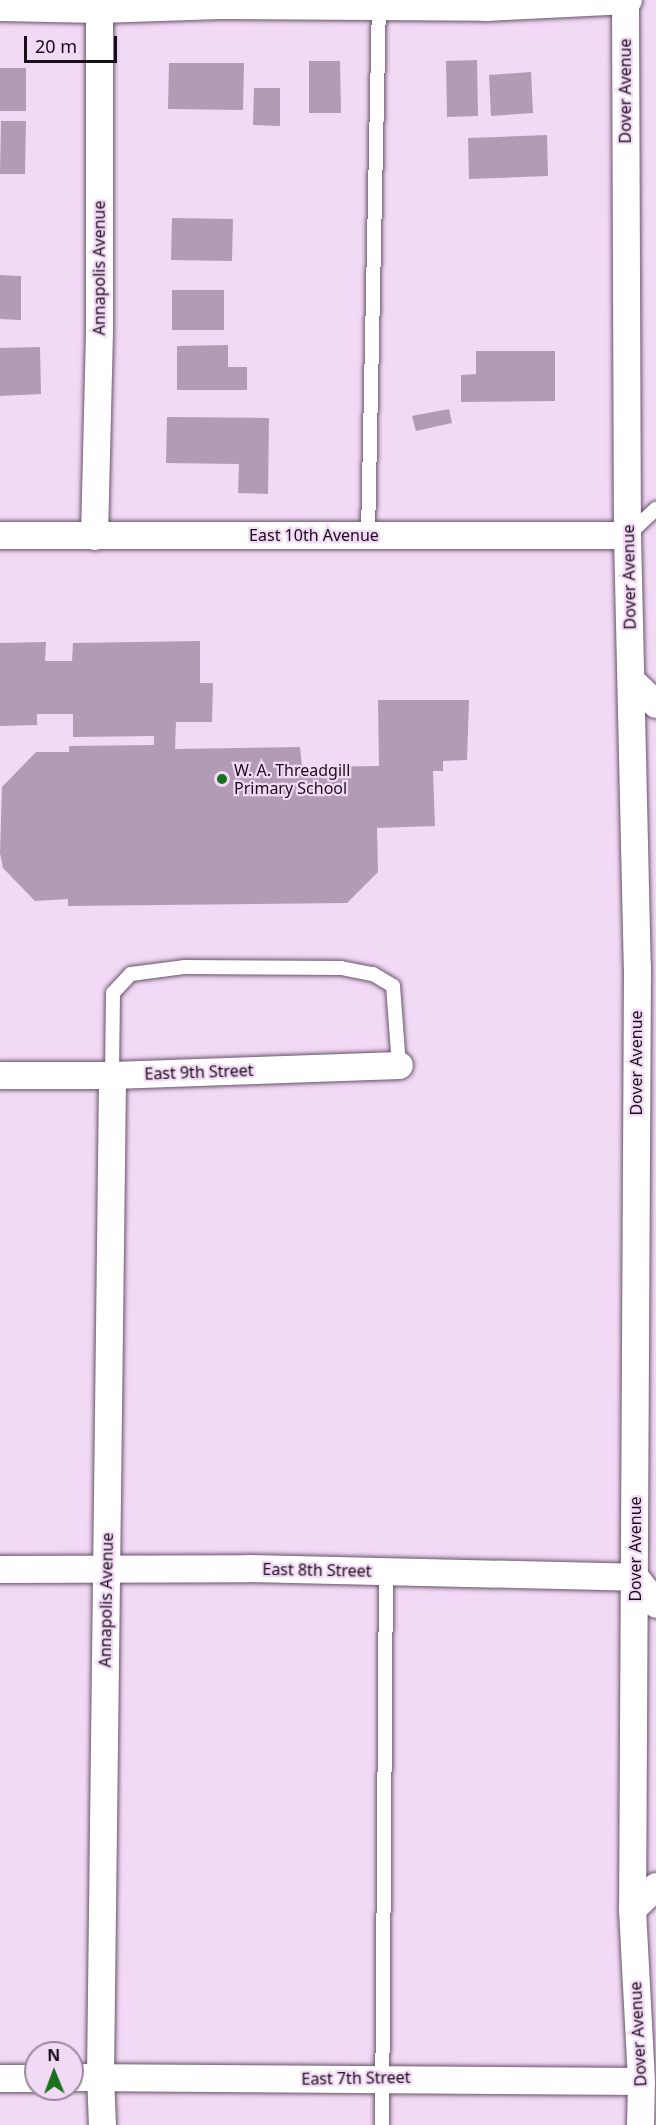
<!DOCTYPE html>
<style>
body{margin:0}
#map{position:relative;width:656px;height:2125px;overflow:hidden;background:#f2d9f5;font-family:"Noto Sans",sans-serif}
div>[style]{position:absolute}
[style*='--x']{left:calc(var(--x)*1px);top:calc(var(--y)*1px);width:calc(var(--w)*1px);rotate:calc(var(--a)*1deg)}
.building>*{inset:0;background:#b39bb5}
.roads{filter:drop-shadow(0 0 2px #68526a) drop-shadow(0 0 2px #68526a)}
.lane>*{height:14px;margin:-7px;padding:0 7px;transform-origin:7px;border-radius:7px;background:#fff}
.street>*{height:27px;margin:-13.5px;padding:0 13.5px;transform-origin:13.5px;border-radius:13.5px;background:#fff}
.dots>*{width:16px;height:16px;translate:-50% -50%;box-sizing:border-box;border:3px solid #f2d9f5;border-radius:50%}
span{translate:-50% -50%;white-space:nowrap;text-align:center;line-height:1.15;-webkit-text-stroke:4.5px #f2d9f5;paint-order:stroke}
.street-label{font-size:16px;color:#170e18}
.poi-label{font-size:16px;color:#170e18}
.left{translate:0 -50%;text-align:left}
.north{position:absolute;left:24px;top:2041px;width:60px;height:60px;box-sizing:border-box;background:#f2d9f5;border:2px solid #9a889d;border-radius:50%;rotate:359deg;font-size:16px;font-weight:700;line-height:24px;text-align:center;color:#170e18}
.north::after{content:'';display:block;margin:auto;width:21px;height:27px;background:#1a711c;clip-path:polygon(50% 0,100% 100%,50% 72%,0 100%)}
.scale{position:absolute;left:24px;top:36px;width:93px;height:27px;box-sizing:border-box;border:3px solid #170e18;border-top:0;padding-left:8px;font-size:18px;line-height:21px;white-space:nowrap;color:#170e18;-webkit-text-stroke:4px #f2d9f5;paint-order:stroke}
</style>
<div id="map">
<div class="building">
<i style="clip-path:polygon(477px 60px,478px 116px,447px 117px,446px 61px)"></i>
<i style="clip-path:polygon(309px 61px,340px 61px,341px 113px,309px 113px)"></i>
<i style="clip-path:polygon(169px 63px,244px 63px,243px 110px,168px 109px)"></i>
<i style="clip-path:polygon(0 68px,26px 68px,26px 111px,0 111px)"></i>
<i style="clip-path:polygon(531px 72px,533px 113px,491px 116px,489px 75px)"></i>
<i style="clip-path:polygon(254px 88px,280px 88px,280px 126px,253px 125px)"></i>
<i style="clip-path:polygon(1px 121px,26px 121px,25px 174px,0 174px)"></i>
<i style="clip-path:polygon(547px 135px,548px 176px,469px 179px,468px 138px)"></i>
<i style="clip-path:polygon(172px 218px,233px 219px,232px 261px,171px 260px)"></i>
<i style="clip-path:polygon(0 275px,21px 276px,21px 320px,0 319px)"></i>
<i style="clip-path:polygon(172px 290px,224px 290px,224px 330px,172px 330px)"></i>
<i style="clip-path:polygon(228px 345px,228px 367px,247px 367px,247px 390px,177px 390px,177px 346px)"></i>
<i style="clip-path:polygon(40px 347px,41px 394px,0 396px,0 348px)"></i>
<i style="clip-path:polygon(476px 351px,555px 351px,555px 401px,461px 402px,461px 375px,476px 374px)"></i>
<i style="clip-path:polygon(449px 409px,452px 423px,416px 431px,412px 416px)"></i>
<i style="clip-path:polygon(167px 417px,269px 418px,268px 494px,238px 493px,239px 464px,166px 463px)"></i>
<i style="clip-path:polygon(200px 641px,200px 683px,213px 683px,212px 722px,176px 722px,175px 749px,300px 747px,302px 767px,379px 766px,378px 700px,469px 700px,467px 760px,443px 761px,443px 771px,433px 771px,435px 826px,377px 828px,378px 872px,347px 903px,68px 906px,68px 899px,35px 901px,3px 868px,0 853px,2px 787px,36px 752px,69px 752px,69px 746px,154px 745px,154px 736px,73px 737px,73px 714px,37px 714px,37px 725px,0 726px,0 643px,46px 642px,45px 661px,72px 661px,73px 643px)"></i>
</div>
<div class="roads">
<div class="lane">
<i style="--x:629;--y:534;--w:37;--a:-43"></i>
<i style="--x:368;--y:535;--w:532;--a:-88.82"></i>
<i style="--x:112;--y:1075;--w:82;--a:-89.3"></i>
<i style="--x:113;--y:993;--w:26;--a:-47"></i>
<i style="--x:131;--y:974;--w:53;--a:-7.5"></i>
<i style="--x:184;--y:967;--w:157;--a:0.4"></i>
<i style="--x:341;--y:968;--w:33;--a:11"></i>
<i style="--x:373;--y:974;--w:23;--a:31"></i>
<i style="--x:393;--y:986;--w:79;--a:85.7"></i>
<i style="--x:382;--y:2125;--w:553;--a:-89.59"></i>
</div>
<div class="street">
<i style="--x:625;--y:0;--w:535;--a:89.79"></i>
<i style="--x:627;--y:535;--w:432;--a:88.7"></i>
<i style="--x:637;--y:967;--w:942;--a:90.3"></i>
<i style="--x:632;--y:1909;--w:172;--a:87"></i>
<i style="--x:641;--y:2081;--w:44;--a:91.3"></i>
<i style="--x:0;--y:7;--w:99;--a:1.2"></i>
<i style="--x:99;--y:9;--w:121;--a:-1.9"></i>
<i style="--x:220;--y:5;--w:265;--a:0.4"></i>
<i style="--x:485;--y:7;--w:143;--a:-2.8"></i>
<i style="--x:0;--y:535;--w:627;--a:0"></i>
<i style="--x:94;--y:536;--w:208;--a:-88.6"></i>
<i style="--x:99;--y:328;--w:328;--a:-90"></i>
<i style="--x:632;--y:681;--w:33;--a:44"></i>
<i style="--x:0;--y:1075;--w:112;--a:0"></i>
<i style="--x:112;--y:1075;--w:287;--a:-2"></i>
<i style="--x:0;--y:1569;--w:249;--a:-0.2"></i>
<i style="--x:249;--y:1568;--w:386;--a:1.3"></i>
<i style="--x:635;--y:1577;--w:34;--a:52"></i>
<i style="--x:632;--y:1909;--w:33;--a:-44"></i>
<i style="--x:72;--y:2077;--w:569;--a:0.4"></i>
<i style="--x:0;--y:2078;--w:36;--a:0"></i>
<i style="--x:102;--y:2125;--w:49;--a:-92.3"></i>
<i style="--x:100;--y:2076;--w:1001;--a:-89.31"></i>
</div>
</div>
<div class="dots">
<i style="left:222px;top:779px;background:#1a711c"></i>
</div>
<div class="street-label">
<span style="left:625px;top:91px;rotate:-90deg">Dover Avenue</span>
<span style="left:99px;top:268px;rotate:-90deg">Annapolis Avenue</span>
<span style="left:314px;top:535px">East 10th Avenue</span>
<span style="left:629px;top:577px;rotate:-91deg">Dover Avenue</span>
<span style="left:636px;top:1063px;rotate:-90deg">Dover Avenue</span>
<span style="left:199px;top:1072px;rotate:-2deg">East 9th Street</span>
<span style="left:635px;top:1549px;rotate:-90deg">Dover Avenue</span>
<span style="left:317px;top:1570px;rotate:1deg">East 8th Street</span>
<span style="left:106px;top:1600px;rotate:-89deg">Annapolis Avenue</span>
<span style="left:638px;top:2034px;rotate:-93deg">Dover Avenue</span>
<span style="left:356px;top:2078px;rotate:-1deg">East 7th Street</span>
</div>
<div class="poi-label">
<span class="left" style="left:234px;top:779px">W. A. Threadgill<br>Primary School</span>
</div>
<div class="north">N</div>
<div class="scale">20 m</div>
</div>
